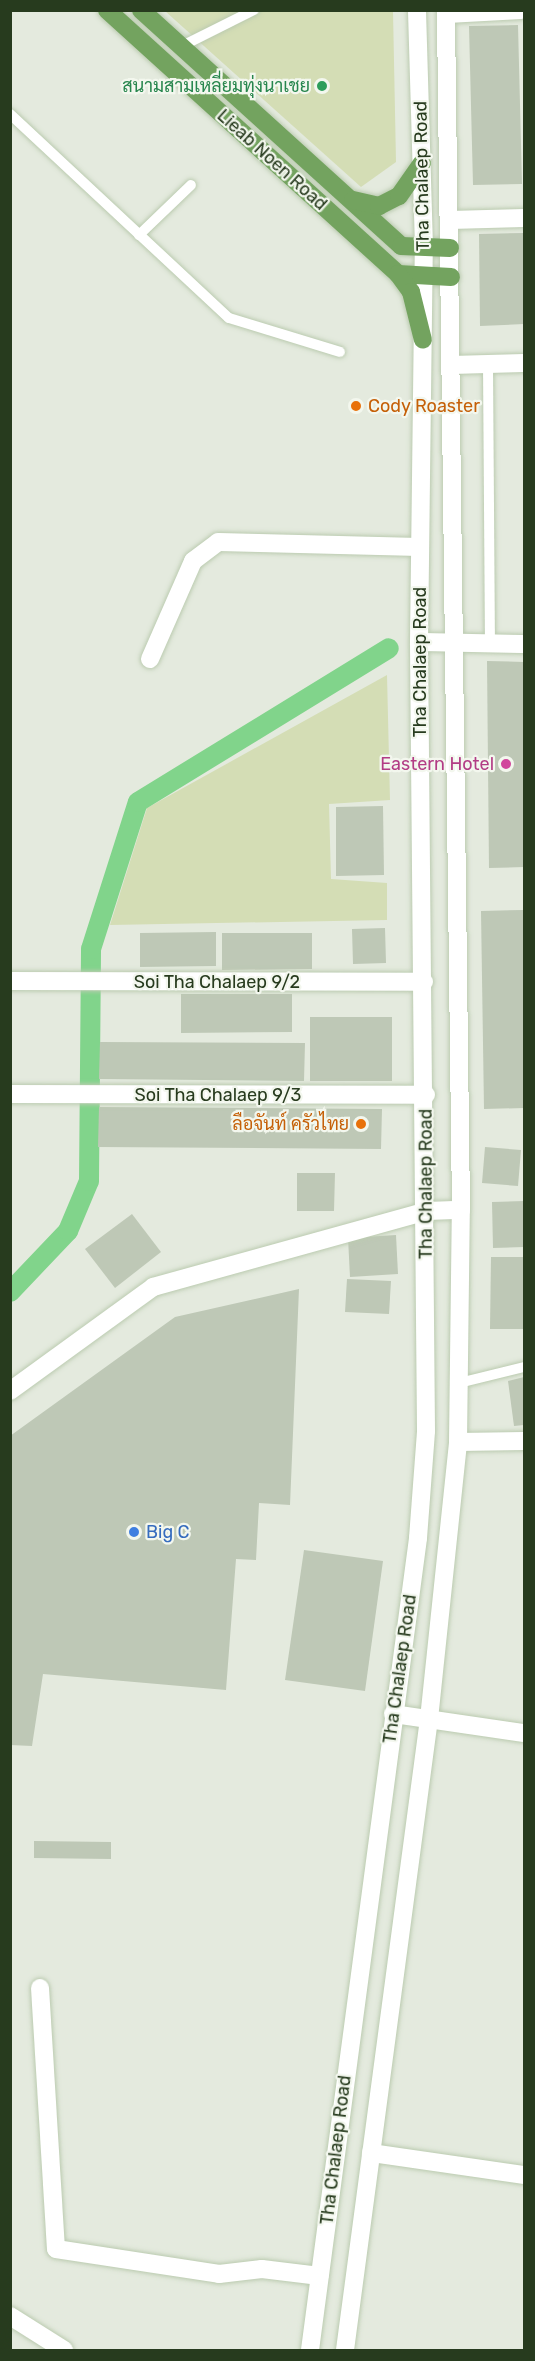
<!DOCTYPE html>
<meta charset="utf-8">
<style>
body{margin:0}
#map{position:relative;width:535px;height:2361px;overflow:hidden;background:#e4eade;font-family:Rubik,Sarabun,sans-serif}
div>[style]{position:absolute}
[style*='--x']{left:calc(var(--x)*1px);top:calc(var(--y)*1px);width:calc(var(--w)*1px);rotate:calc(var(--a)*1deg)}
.green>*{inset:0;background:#d4ddb5}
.canal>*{height:20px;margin:-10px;padding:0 10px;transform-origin:10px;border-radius:10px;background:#81d48b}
.building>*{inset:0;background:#bec8b6}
.roads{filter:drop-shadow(0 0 2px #bbcbb0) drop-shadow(0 0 2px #bbcbb0)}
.lane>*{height:10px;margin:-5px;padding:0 5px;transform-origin:5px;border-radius:5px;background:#fff}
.street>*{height:18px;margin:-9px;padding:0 9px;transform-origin:9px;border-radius:9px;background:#fff}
.secondary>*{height:18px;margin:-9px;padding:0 9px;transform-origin:9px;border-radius:9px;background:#fff}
.primary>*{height:18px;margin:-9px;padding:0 9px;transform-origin:9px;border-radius:9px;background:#73a35f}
.dots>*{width:16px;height:16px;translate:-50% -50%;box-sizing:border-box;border:3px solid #f3f7ee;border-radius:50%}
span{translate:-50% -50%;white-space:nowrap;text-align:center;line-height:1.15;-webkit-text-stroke:4.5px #f3f7ee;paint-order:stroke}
.leisure-label{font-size:18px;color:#27864d}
.right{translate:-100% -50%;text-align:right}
.street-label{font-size:18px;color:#273b1e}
.food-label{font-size:18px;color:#c56008}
.left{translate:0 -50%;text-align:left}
.hotel-label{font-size:18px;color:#b23c85}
.shop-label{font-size:18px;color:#366cbe}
.frame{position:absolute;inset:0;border:12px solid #273b1e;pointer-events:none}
</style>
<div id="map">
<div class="green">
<i style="clip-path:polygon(165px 11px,393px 11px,396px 162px,361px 187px)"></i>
<i style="clip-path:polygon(387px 675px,390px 800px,329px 804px,331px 879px,387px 883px,387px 920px,110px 925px,147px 808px)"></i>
</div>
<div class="canal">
<i style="--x:10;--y:1292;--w:84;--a:-46.4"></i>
<i style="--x:68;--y:1231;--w:54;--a:-67.2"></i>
<i style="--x:89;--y:1181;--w:232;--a:-89.5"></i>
<i style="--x:91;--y:949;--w:154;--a:-72.3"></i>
<i style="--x:138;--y:802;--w:294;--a:-31.5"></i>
</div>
<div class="building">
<i style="clip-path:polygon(518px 25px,522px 184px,473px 185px,469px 26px)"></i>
<i style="clip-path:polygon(524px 233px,524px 324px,480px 326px,479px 234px)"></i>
<i style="clip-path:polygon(487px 661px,524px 662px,524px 867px,489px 868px)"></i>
<i style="clip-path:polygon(383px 806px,384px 875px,336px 876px,336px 807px)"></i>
<i style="clip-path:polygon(523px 910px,524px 1108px,484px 1109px,481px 911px)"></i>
<i style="clip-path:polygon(385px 928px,386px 963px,353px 964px,352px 929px)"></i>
<i style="clip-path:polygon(216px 932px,216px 966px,140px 967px,140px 933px)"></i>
<i style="clip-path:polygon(222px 933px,312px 933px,312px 969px,222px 970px)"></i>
<i style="clip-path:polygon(181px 994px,292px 994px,292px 1032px,181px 1033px)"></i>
<i style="clip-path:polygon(310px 1017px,392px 1017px,392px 1081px,310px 1081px)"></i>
<i style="clip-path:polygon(100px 1042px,305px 1043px,304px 1081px,99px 1079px)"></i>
<i style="clip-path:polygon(99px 1107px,382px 1109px,381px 1149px,98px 1147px)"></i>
<i style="clip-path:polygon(485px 1147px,521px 1150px,518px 1186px,482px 1183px)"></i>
<i style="clip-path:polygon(297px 1173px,335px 1173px,334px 1211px,297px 1211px)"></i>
<i style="clip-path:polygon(524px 1201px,524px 1247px,493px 1248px,492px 1202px)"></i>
<i style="clip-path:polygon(132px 1214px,161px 1252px,115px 1288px,85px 1249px)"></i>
<i style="clip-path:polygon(396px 1235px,398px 1274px,350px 1277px,348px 1238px)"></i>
<i style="clip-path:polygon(491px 1257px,524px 1257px,524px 1329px,490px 1329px)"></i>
<i style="clip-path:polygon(347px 1279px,391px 1281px,389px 1314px,345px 1312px)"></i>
<i style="clip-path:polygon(299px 1289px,290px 1505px,259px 1503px,256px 1560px,236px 1559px,226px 1690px,43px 1674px,32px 1746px,10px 1745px,10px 1436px,175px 1317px)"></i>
<i style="clip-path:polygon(524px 1377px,524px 1425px,514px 1426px,508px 1381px)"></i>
<i style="clip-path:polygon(304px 1550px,383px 1561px,365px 1691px,285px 1680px)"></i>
<i style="clip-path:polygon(34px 1841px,111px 1842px,111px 1859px,34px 1858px)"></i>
</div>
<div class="roads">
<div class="lane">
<i style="--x:180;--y:47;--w:83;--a:-26.6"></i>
<i style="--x:10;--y:114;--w:299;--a:43"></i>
<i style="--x:229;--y:318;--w:116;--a:17"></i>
<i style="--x:139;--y:235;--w:72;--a:-43.9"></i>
<i style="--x:488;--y:364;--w:279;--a:89.6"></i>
<i style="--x:459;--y:1383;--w:67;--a:-13.8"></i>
</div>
<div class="street">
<i style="--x:447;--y:14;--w:74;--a:-3.1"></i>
<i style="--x:450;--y:220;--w:74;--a:-1.5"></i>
<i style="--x:451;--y:365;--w:73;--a:-1.6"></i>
<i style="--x:150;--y:659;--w:107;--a:-66.3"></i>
<i style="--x:193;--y:561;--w:31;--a:-37"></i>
<i style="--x:218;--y:542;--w:202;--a:1.4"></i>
<i style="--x:10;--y:981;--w:414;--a:0.1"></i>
<i style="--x:10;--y:1094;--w:416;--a:0.1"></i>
<i style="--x:10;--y:1391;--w:177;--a:-36"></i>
<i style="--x:153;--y:1287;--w:284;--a:-15.5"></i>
<i style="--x:458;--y:1442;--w:66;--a:-0.9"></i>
<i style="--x:40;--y:1988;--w:261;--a:86.5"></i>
<i style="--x:56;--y:2249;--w:165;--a:8.7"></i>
<i style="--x:219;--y:2274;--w:43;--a:-6.6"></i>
<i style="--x:262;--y:2269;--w:58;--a:6.9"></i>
<i style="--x:371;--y:2153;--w:155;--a:8.2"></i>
</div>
<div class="secondary">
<i style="--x:419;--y:642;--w:105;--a:1.1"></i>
<i style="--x:427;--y:1211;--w:34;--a:-2"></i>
<i style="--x:393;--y:1714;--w:132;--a:8.3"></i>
<i style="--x:10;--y:2316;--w:64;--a:32.2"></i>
<i style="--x:310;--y:2350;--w:819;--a:-82.42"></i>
<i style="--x:418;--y:1538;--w:107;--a:-85.7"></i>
<i style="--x:426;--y:1431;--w:789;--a:-90.51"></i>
<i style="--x:419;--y:642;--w:395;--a:-89.3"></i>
<i style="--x:424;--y:247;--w:237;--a:-91.7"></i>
<i style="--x:345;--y:2350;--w:637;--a:-82.42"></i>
<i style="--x:429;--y:1719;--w:279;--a:-84"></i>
<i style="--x:458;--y:1442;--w:232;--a:-89.3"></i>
<i style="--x:461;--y:1210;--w:1200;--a:-90.72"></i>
</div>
<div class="primary">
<i style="--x:107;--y:10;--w:393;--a:42.2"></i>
<i style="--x:398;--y:274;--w:53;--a:3.2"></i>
<i style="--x:141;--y:10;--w:351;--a:42.2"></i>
<i style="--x:401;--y:246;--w:49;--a:2.3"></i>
<i style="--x:353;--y:200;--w:27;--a:13"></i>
<i style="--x:379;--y:206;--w:22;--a:-27"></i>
<i style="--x:399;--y:196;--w:40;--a:-55.1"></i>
<i style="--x:398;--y:274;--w:22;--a:54"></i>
<i style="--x:411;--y:292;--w:49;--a:76"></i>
</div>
</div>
<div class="dots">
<i style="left:322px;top:86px;background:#2e9e5b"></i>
<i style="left:356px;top:406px;background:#e8710a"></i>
<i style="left:506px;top:764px;background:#d1479c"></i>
<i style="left:361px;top:1124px;background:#e8710a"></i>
<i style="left:134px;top:1532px;background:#3f7fe0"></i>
</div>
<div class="leisure-label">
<span class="right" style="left:310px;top:86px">สนามสามเหลี่ยมทุ่งนาเชย</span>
</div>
<div class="street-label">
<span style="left:272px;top:160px;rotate:42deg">Lieab Noen Road</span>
<span style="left:422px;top:176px;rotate:-91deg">Tha Chalaep Road</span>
<span style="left:420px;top:662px;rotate:-90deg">Tha Chalaep Road</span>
<span style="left:217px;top:982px">Soi Tha Chalaep 9/2</span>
<span style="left:218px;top:1095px">Soi Tha Chalaep 9/3</span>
<span style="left:426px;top:1184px;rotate:-90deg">Tha Chalaep Road</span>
<span style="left:400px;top:1669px;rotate:-82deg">Tha Chalaep Road</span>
<span style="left:336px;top:2150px;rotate:-83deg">Tha Chalaep Road</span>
</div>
<div class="food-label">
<span class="left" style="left:368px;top:406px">Cody Roaster</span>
<span class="right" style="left:349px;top:1124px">ลือจันท์ ครัวไทย</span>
</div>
<div class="hotel-label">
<span class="right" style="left:494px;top:764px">Eastern Hotel</span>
</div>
<div class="shop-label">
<span class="left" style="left:146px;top:1532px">Big C</span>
</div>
<div class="frame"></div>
</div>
